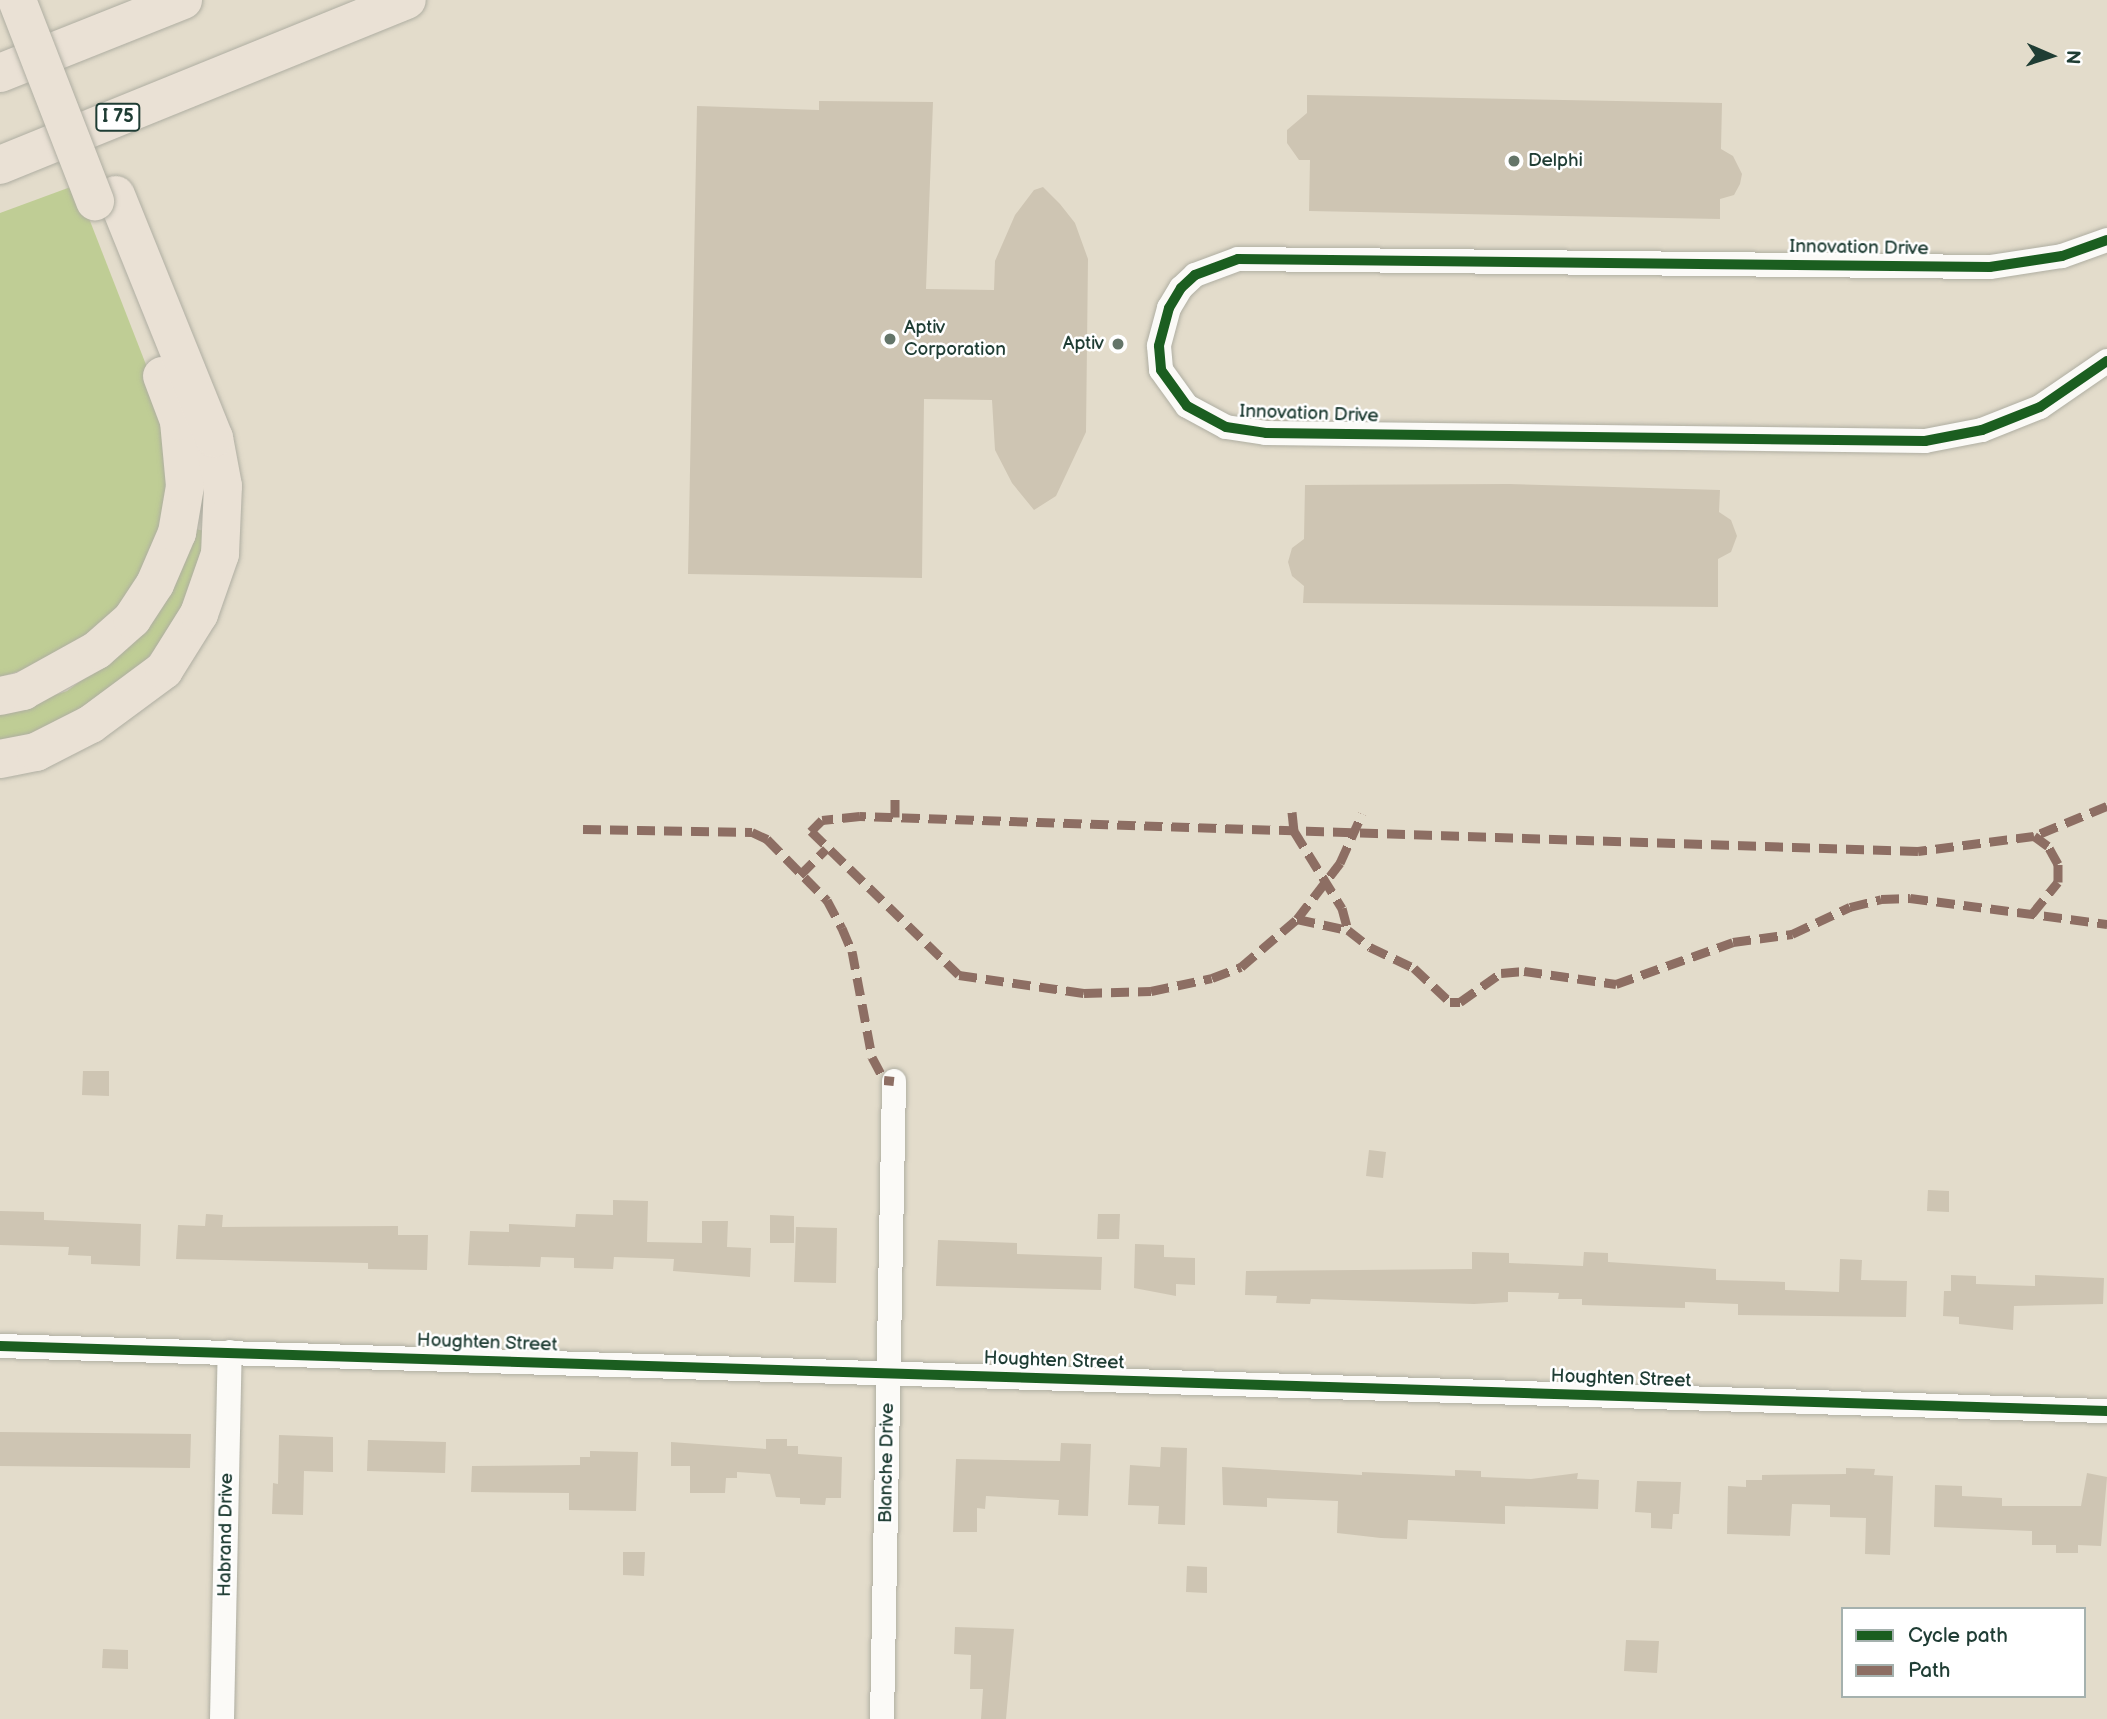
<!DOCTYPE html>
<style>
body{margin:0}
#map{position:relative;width:2107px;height:1719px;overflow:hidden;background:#e3dccb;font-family:"Balsamiq Sans",sans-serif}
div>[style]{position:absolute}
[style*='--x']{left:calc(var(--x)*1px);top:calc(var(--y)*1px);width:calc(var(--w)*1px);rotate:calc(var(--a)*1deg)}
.green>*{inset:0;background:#bfcd95}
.building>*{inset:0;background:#cec5b3}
.roads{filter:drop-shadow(0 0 2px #afaea2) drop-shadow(0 0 2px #afaea2)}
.street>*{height:24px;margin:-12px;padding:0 12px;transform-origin:12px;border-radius:12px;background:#fbfaf7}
.highway>*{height:38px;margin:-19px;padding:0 19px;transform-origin:19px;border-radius:19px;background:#eae1d5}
.bridges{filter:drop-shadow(0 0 2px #afaea2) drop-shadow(0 0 2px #afaea2)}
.highway-bridge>*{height:38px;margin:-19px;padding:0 19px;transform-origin:19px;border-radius:19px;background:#eae1d5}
.quiet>*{height:9px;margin-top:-4.5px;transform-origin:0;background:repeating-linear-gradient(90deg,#8d6e63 0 18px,transparent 0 27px)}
.cycleway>*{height:10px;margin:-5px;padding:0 5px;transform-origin:5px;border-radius:5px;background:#1b5e20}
.dots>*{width:19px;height:19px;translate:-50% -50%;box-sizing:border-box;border:4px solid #fff;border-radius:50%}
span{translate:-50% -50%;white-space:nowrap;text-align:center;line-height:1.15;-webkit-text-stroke:5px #fff;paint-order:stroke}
.shield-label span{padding:2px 5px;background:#fff;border:2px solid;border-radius:5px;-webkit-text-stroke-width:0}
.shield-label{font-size:18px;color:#1f3d34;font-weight:700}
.poi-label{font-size:19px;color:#1f3d34}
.left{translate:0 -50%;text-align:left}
.right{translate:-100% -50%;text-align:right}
.street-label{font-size:19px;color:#1f3d34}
.legend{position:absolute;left:1841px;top:1607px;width:245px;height:91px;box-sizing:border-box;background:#fff;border:2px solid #a5b1ae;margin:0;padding:9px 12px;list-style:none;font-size:21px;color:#1f3d34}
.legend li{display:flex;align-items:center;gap:14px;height:35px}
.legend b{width:35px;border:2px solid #a5b1ae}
.north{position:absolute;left:2016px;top:21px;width:70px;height:70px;-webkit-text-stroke:5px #fff;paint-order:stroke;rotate:93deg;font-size:19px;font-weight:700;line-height:28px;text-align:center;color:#1f3d34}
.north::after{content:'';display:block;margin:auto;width:24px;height:32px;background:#1f3d34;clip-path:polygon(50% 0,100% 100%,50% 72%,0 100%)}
</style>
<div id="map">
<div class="green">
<i style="clip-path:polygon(76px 185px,166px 416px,172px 460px,163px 531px,137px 584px,97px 630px,48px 662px,0 677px,0 213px)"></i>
<i style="clip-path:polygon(190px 528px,205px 531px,197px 570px,173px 627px,134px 675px,85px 711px,0 746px,0 713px,67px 691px,113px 657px)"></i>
</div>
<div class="building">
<i style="clip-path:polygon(1307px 95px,1722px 103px,1721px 149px,1733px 156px,1742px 174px,1740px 184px,1734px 195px,1720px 199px,1720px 219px,1309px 211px,1310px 160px,1299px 160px,1287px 143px,1287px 130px,1307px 113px)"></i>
<i style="clip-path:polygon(819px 101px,933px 102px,926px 289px,994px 290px,995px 261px,1015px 215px,1034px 190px,1043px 187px,1060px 204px,1075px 223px,1088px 259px,1086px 432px,1056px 496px,1034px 510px,1012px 483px,995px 450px,992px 400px,924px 399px,922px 578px,688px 574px,697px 106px,819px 110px)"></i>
<i style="clip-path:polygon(1509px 484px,1720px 490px,1719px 512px,1731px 520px,1737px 536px,1731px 552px,1718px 559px,1718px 607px,1303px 603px,1304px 586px,1292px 576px,1288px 562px,1292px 548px,1304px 539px,1305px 485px)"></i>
<i style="clip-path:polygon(83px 1071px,109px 1071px,109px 1096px,82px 1095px)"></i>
<i style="clip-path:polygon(1369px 1150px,1386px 1152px,1383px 1178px,1366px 1176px)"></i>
<i style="clip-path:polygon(1928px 1190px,1949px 1191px,1949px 1212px,1927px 1211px)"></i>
<i style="clip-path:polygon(613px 1200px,648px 1201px,647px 1242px,702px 1243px,702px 1221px,728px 1221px,727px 1247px,751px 1248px,750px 1277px,673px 1271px,674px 1259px,614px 1257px,613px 1269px,574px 1268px,574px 1258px,541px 1257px,540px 1267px,468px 1265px,470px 1231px,509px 1232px,509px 1224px,575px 1227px,576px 1214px,613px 1215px)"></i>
<i style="clip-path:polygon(0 1211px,44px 1212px,44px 1220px,141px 1224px,140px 1266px,91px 1264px,91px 1256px,68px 1255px,69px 1247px,0 1245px)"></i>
<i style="clip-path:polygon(206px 1214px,223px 1215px,222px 1227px,398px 1226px,398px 1235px,428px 1235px,427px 1270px,368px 1269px,368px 1263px,176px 1259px,178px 1225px,205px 1226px)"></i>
<i style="clip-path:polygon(1098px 1214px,1120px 1214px,1119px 1239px,1097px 1239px)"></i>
<i style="clip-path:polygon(770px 1215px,794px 1216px,794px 1243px,770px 1243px)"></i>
<i style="clip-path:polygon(796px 1227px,837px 1228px,836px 1283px,794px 1282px)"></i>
<i style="clip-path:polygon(938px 1240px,1017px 1243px,1017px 1254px,1102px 1257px,1101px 1290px,936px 1286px)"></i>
<i style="clip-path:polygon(1135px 1244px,1164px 1245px,1164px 1257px,1195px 1258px,1195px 1285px,1176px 1284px,1176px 1296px,1134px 1288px)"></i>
<i style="clip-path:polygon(1472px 1252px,1509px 1253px,1509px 1263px,1583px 1266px,1584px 1252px,1608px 1253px,1608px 1262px,1716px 1269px,1716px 1280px,1785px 1282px,1785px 1290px,1839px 1292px,1840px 1259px,1862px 1260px,1861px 1280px,1907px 1281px,1906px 1317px,1738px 1315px,1738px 1304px,1685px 1302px,1685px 1308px,1582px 1305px,1582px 1299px,1558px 1299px,1559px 1293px,1508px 1292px,1508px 1302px,1474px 1304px,1311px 1299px,1310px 1304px,1276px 1303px,1277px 1296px,1245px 1295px,1246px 1271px,1472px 1269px)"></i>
<i style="clip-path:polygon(1951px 1275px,1976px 1276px,1976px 1284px,2035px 1286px,2035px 1275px,2104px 1278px,2103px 1304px,2014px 1306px,2013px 1330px,1959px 1324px,1959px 1317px,1943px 1316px,1944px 1291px,1951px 1291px)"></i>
<i style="clip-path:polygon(0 1432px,191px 1434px,190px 1468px,0 1466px)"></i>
<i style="clip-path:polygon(279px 1435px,333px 1437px,333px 1472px,304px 1471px,303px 1515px,272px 1514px,273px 1483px,278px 1484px)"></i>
<i style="clip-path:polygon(766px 1439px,787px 1439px,787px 1446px,798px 1446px,798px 1454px,842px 1457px,841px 1498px,826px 1498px,825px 1505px,800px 1504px,800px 1498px,776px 1497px,770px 1474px,737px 1472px,737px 1478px,726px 1478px,725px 1493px,690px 1493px,690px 1466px,671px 1466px,671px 1442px,766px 1449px)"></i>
<i style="clip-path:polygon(368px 1440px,446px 1442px,445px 1473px,367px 1471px)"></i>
<i style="clip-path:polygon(1061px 1443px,1091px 1444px,1088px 1516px,1058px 1515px,1059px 1500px,986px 1496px,985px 1509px,977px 1508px,977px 1532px,953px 1532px,956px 1459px,1060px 1461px)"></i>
<i style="clip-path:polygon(1161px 1447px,1187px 1448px,1185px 1525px,1158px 1524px,1159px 1506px,1128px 1505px,1130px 1465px,1160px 1467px)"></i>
<i style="clip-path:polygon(590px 1451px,638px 1452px,636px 1511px,569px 1510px,569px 1493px,471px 1492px,472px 1466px,580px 1465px,580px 1457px,590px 1457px)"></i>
<i style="clip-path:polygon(1222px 1467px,1362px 1475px,1362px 1472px,1455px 1476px,1455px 1470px,1481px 1471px,1481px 1477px,1531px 1479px,1578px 1473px,1577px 1479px,1599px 1480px,1598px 1509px,1505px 1506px,1505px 1524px,1408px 1520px,1407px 1539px,1381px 1538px,1337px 1533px,1338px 1501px,1267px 1498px,1267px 1507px,1223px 1505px)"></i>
<i style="clip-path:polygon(1846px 1468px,1875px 1469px,1874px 1475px,1893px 1476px,1890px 1555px,1865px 1554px,1866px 1518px,1830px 1517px,1830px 1505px,1792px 1504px,1790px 1536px,1727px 1534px,1728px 1486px,1746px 1487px,1746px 1480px,1762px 1480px,1762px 1475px,1846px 1474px)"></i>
<i style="clip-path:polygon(2087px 1473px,2107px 1477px,2101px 1546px,2078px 1545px,2078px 1553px,2056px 1553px,2056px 1545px,2032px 1545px,2032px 1531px,1934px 1527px,1935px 1485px,1962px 1486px,1962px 1496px,2002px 1498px,2002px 1506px,2081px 1506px)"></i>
<i style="clip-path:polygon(1637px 1481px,1681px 1482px,1679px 1514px,1673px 1514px,1672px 1529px,1651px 1528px,1651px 1513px,1635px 1512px)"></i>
<i style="clip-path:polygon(623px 1552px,645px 1552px,644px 1576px,623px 1575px)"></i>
<i style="clip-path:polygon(1187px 1566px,1207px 1567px,1207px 1593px,1186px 1592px)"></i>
<i style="clip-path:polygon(955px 1627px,1014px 1629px,1006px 1719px,981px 1719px,983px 1689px,970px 1689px,971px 1655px,954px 1654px)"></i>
<i style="clip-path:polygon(1626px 1640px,1659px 1641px,1657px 1673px,1624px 1671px)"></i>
<i style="clip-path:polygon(103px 1649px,128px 1650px,128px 1669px,102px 1668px)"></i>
</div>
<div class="roads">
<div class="street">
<i style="--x:2107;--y:240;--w:48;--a:160.4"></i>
<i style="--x:2062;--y:256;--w:73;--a:171.3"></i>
<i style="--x:1990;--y:267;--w:752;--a:-179.39"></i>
<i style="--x:1238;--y:259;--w:46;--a:159.6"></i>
<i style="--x:1195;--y:275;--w:19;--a:137"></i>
<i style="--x:1181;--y:288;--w:23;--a:121"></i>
<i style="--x:1169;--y:308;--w:39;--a:105"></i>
<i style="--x:1159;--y:346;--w:24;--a:85"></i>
<i style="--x:1161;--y:370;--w:44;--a:54.2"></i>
<i style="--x:1187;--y:406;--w:44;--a:28.3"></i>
<i style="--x:1226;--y:427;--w:40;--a:8.5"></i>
<i style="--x:1266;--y:433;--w:659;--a:0.7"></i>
<i style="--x:1925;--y:441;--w:58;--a:-10.9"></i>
<i style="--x:1982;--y:430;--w:62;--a:-21.6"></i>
<i style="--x:2040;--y:407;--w:81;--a:-34.5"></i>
<i style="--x:0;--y:1346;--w:2108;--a:1.77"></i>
<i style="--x:222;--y:1719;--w:367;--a:-88.8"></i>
<i style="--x:882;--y:1719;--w:638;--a:-88.92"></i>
</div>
<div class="highway">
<i style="--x:0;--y:73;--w:197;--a:-21.7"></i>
<i style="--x:0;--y:165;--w:439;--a:-22.1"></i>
<i style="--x:0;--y:696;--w:24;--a:-12"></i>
<i style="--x:23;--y:691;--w:85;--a:-29"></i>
<i style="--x:97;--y:650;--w:47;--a:-41.5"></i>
<i style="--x:132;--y:619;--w:42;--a:-56.7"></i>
<i style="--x:155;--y:584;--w:56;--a:-66.7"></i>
<i style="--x:177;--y:533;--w:48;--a:-80.3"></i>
<i style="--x:185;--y:486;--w:65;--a:-95.3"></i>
<i style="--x:179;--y:421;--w:48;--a:-110.7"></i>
<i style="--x:0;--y:759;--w:37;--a:-11"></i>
<i style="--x:36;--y:752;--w:62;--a:-27"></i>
<i style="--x:91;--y:724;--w:91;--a:-36.5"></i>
<i style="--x:164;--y:670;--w:66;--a:-58"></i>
<i style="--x:199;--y:614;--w:64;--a:-70.7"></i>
<i style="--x:220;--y:554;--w:68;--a:-87.5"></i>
<i style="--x:223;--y:486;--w:49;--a:-100.6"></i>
<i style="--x:214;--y:438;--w:262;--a:-112"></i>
</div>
</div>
<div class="bridges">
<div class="highway-bridge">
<i style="--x:17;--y:0;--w:216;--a:68.8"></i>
</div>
</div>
<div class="quiet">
<i style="--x:2107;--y:806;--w:79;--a:157.7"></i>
<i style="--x:2034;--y:836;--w:117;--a:172.6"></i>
<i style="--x:1918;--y:851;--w:1059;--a:-178.11"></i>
<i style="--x:860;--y:816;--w:38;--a:174"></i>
<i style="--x:822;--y:820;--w:16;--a:135"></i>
<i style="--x:811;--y:831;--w:206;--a:44.2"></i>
<i style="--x:959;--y:975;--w:126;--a:8.2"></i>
<i style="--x:1084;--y:993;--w:67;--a:-1.7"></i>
<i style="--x:1151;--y:991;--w:62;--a:-12"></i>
<i style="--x:1212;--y:978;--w:31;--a:-21"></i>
<i style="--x:1241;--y:967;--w:74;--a:-40.6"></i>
<i style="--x:1297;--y:919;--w:52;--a:12.2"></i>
<i style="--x:1348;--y:930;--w:28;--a:38"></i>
<i style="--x:1370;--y:947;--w:49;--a:25.5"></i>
<i style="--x:1414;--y:968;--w:50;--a:43.4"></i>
<i style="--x:1450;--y:1002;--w:10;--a:0"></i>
<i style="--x:1460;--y:1002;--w:50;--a:-35.3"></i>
<i style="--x:1501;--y:973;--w:23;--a:-5"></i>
<i style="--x:1524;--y:971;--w:93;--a:8"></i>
<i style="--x:1616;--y:984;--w:124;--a:-19.7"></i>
<i style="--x:1733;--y:942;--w:60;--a:-7.7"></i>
<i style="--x:1792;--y:934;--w:64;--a:-25"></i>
<i style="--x:1850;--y:907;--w:32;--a:-14"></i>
<i style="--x:1881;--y:899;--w:29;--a:-2"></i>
<i style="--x:1910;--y:898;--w:199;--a:7.5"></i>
<i style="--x:1292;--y:812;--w:19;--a:84"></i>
<i style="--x:1294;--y:831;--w:91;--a:58.1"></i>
<i style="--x:1342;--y:908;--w:23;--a:75"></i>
<i style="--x:895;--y:817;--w:18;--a:-90"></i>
<i style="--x:583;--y:829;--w:169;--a:1"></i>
<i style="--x:752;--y:832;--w:17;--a:25"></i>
<i style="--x:767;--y:839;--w:86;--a:45.5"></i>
<i style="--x:827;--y:900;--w:32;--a:62"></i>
<i style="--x:842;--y:928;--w:25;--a:67"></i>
<i style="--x:852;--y:951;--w:108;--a:79.3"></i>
<i style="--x:872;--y:1057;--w:26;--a:62"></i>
<i style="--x:884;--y:1080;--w:10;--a:6"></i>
<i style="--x:800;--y:875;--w:37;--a:-45"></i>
<i style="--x:2032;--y:914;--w:41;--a:-50.9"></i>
<i style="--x:2058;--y:882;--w:18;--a:-90"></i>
<i style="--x:2058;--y:864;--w:21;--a:-119"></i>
<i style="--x:2048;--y:846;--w:17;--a:-144"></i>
<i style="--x:1297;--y:919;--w:71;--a:-52.5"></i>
<i style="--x:1340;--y:863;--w:54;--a:-65.8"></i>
</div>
<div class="cycleway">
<i style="--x:2107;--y:240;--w:48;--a:160.4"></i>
<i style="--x:2062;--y:256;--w:73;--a:171.3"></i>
<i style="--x:1990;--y:267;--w:752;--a:-179.39"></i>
<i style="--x:1238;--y:259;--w:46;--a:159.6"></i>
<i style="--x:1195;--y:275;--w:19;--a:137"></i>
<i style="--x:1181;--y:288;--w:23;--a:121"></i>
<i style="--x:1169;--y:308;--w:39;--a:105"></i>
<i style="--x:1159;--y:346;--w:24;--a:85"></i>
<i style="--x:1161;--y:370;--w:44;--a:54.2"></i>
<i style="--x:1187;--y:406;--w:44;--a:28.3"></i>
<i style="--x:1226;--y:427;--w:40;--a:8.5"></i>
<i style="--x:1266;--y:433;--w:659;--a:0.7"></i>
<i style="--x:1925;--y:441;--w:58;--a:-10.9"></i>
<i style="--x:1982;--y:430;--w:62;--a:-21.6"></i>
<i style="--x:2040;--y:407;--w:81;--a:-34.5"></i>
<i style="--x:0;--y:1346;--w:2108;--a:1.77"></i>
</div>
<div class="dots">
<i style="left:1514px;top:161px;background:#647569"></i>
<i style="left:890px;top:339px;background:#647569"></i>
<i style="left:1118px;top:344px;background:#647569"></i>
</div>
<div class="shield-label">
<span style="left:118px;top:117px">I 75</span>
</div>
<div class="poi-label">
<span class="left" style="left:1528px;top:161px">Delphi</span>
<span class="left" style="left:904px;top:339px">Aptiv<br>Corporation</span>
<span class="right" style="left:1104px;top:344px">Aptiv</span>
</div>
<div class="street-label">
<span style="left:1859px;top:248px;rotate:1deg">Innovation Drive</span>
<span style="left:1309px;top:414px;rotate:2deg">Innovation Drive</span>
<span style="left:487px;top:1343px;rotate:2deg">Houghten Street</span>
<span style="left:1054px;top:1361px;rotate:2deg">Houghten Street</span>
<span style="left:1621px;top:1379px;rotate:2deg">Houghten Street</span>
<span style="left:887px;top:1463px;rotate:-89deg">Blanche Drive</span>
<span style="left:226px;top:1535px;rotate:-89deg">Habrand Drive</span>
</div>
<ul class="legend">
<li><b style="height:9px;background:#1b5e20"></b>Cycle path</li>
<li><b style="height:9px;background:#8d6e63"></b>Path</li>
</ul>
<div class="north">N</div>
</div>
